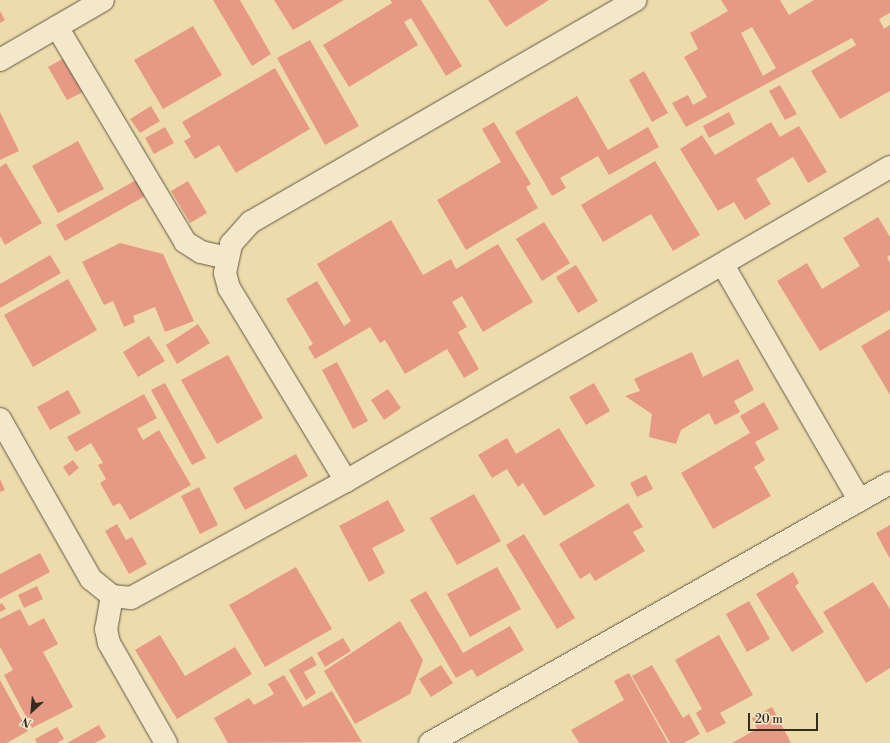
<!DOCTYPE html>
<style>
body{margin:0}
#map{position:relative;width:890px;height:743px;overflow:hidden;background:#eddbac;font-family:"Libre Bodoni",serif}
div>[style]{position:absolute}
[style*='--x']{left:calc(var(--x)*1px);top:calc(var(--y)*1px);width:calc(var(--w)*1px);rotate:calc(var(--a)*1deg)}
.building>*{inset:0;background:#e79a83}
.roads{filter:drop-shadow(0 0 1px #625744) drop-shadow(0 0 1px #625744)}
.minor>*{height:22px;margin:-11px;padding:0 11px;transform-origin:11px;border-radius:11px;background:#f3e8c9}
span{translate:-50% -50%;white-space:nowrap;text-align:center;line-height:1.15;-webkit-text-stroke:4px #f3e8c9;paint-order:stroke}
.north{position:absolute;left:12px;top:691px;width:40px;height:40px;-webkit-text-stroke:3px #f3e8c9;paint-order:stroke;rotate:206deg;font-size:11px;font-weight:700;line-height:16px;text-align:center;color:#342b21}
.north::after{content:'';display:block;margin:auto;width:14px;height:18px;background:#342b21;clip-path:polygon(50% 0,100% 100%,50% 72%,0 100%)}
.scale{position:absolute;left:748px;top:713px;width:70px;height:18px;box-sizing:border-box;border:2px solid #342b21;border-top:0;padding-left:5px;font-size:12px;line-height:14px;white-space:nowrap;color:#342b21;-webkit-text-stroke:3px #f3e8c9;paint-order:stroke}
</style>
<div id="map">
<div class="building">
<i style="clip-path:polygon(213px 0,240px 0,271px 54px,252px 66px)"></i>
<i style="clip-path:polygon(274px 0,344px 0,293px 30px)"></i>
<i style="clip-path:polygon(390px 0,421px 0,462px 66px,446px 76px,411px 18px,404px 22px,418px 45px,349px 87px,323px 45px,392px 3px)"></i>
<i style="clip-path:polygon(488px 0,549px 0,506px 27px)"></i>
<i style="clip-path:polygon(evenodd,721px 0,780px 0,789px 15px,814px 0,890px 0,890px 13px,879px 19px,884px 29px,890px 25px,890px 91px,840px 119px,811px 71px,856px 45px,852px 38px,686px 127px,672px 103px,688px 95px,693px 105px,707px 97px,684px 57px,698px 49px,690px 33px,728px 11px,721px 0,752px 27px,776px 68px,763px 76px,741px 33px,752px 27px)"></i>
<i style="clip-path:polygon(0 11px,5px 20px,0 23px)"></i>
<i style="clip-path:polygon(193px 26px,222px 75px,163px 109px,134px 60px)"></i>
<i style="clip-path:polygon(310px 40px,359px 126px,325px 145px,277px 58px)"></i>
<i style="clip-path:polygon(68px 56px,87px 90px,67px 100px,48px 67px)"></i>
<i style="clip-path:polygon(275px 68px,310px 129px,236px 173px,219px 145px,195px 159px,184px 141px,191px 137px,182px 122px)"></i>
<i style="clip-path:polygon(644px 71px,668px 113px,652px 122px,629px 80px)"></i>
<i style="clip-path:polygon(780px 85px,797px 114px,785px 120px,769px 91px)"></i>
<i style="clip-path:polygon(577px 96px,608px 150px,648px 127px,659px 147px,609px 175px,598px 156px,560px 178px,566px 188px,552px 196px,515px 132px)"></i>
<i style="clip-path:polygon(151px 106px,160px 121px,140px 133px,130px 119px)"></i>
<i style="clip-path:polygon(0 112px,19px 151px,0 160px)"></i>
<i style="clip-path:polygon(729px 112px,735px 124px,709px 138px,703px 126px)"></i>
<i style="clip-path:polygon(494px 122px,531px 184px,526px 187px,538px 208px,466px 250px,437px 200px,501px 162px,482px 129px)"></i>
<i style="clip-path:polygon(771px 122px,780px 137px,799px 126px,827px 172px,808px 183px,793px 157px,756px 179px,771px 204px,745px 220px,734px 202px,718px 211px,680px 149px,702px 135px,715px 155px)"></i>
<i style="clip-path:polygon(165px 127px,174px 143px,154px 154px,145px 138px)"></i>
<i style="clip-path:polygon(78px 141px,104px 189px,58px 213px,32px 166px)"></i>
<i style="clip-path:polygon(655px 161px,700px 235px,673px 251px,651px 214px,603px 242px,581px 205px)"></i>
<i style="clip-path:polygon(6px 163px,42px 223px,5px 245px,0 236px,0 167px)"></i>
<i style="clip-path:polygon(138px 179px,147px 195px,65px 241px,56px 225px)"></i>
<i style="clip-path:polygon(188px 181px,207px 213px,190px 223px,171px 191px)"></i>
<i style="clip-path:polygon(878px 217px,890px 237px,890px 255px,887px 257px,890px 263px,890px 310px,820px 351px,777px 281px,807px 263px,822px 289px,860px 266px,843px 238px)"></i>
<i style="clip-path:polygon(391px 220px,423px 275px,451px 259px,456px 269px,498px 244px,533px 302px,483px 332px,462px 296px,452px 302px,467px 327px,458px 332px,479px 369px,464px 378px,447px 349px,405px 374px,385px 340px,380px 343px,370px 327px,315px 359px,308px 347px,313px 344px,286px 299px,317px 281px,344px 326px,351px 321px,317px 264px)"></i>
<i style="clip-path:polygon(544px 222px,570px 263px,542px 281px,516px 239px)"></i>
<i style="clip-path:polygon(120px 243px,163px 254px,194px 321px,165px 332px,155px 307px,133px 316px,135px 322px,124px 327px,113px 301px,104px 305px,82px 262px)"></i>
<i style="clip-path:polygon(50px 255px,61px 273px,0 308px,0 284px)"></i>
<i style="clip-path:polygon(576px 265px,598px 301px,578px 313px,556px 277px)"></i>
<i style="clip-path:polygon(68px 279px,97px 330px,33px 367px,4px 315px)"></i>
<i style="clip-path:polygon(198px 324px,210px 343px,177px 364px,166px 345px)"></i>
<i style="clip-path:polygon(890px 329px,890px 395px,861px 346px)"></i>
<i style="clip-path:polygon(149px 336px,165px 361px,138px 377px,123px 352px)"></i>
<i style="clip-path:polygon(692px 352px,703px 377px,738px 359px,754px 390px,734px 401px,740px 412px,715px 425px,709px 413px,681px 430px,676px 444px,649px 437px,652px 414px,625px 396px,640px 391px,634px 379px)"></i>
<i style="clip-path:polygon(228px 355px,263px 418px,217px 444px,181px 380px)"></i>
<i style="clip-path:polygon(337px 362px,368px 421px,353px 429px,322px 370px)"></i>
<i style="clip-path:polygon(165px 383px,206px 458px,192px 465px,151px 390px)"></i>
<i style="clip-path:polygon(594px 383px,610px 411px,586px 425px,569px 397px)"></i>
<i style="clip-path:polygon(388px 389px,401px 408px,384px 420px,371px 400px)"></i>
<i style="clip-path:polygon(68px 390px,81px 413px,50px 430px,37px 407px)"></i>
<i style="clip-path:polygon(144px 394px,157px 418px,137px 429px,143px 440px,159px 430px,191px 485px,130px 520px,120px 503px,113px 506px,100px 483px,106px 479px,98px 465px,103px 463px,91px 443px,76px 452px,67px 437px)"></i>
<i style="clip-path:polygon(764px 402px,779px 429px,755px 442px,765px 460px,754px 467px,771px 496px,713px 529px,681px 473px,750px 433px,740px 416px)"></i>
<i style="clip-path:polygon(559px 428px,595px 486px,544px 516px,523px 483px,518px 487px,507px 469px,492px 478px,478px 455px,507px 438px,516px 454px)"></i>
<i style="clip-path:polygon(296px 454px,308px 476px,245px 510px,233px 488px)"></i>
<i style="clip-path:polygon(73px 460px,79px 468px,69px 476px,63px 467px)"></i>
<i style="clip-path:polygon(646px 475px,653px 489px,637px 497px,630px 483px)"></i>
<i style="clip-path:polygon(0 479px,5px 490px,0 492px)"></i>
<i style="clip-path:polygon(199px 487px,218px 525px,200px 534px,181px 496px)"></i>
<i style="clip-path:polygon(474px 494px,501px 541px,457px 565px,430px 518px)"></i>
<i style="clip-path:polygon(388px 500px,405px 531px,372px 548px,385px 573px,369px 582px,339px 526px)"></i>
<i style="clip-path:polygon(628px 503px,643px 527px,633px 532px,645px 551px,595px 581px,590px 573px,580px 579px,559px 544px)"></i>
<i style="clip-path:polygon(117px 524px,126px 540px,132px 537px,147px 564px,129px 574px,105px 531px)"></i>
<i style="clip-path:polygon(890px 525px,890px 559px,876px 533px)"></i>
<i style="clip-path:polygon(524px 534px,575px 618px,557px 629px,506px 545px)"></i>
<i style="clip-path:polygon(40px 553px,50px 572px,0 599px,0 574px)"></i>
<i style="clip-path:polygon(296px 567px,332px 629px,265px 667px,229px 605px)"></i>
<i style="clip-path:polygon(497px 567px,521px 609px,470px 637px,447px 594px)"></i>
<i style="clip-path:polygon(793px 572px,799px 583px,795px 586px,824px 632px,792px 652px,756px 594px)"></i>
<i style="clip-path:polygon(873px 582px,890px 609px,890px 668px,866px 683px,823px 612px)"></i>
<i style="clip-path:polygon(37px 586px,43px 599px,24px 608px,18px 595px)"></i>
<i style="clip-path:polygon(426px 591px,463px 653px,510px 626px,524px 650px,477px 677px,472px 669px,456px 678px,410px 600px)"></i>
<i style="clip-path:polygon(749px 601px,770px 639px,747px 652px,726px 614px)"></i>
<i style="clip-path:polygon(2px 603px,6px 609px,0 612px,0 604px)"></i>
<i style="clip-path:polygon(20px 609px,29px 626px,44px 618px,58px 644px,43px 652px,73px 707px,32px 728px,4px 675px,13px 670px,0 647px,0 619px)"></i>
<i style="clip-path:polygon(400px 621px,423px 660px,410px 694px,355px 724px,324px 671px)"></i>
<i style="clip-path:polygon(160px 635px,185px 676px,235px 647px,252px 674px,177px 719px,135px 650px)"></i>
<i style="clip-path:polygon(719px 635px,753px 695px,720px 713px,726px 723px,707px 733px,696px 713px,702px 709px,675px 660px)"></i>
<i style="clip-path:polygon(343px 638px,351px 651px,325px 667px,317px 653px)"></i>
<i style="clip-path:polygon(312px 656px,317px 665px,304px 672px,316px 693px,306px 700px,289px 670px)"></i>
<i style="clip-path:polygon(441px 665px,453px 683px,431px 697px,419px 679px)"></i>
<i style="clip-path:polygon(652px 665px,683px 718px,689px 714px,700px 734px,684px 743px,670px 743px,632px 676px)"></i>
<i style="clip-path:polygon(629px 673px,668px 743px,579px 743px,571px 730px,624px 700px,614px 681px)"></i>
<i style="clip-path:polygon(284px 675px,303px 707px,332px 691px,362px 742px,228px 743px,214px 718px,249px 698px,254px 705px,274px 694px,268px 684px)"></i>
<i style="clip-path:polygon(0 680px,28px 731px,7px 743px,0 743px)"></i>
<i style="clip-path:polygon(772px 707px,791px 743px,732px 743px,757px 729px,752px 718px)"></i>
<i style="clip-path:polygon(99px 725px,106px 737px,95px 743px,67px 743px)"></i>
<i style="clip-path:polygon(57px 727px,64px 739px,57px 743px,37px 743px,35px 739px)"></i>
</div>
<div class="roads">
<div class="minor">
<i style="--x:57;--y:27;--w:250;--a:59.2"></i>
<i style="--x:185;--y:242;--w:19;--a:32"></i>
<i style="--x:201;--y:252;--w:27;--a:13"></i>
<i style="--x:0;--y:60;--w:119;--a:-30.2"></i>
<i style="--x:723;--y:265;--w:272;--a:59.9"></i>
<i style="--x:0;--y:419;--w:184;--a:60.4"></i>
<i style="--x:91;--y:579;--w:27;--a:39"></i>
<i style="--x:112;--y:596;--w:19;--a:6"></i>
<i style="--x:131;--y:598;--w:245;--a:-28.6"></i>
<i style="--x:346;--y:481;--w:628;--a:-29.99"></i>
<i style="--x:346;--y:481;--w:226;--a:-121.2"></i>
<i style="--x:229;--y:288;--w:16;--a:-105"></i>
<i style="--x:225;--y:273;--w:30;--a:-78"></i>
<i style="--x:231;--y:244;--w:30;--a:-48"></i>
<i style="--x:251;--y:222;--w:444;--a:-30"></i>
<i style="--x:112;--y:596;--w:34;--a:100"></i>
<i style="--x:106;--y:629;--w:14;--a:78"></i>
<i style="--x:109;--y:643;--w:115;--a:60.3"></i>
<i style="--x:430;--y:743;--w:528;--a:-29.48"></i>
</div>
</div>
<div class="north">N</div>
<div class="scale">20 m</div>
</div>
